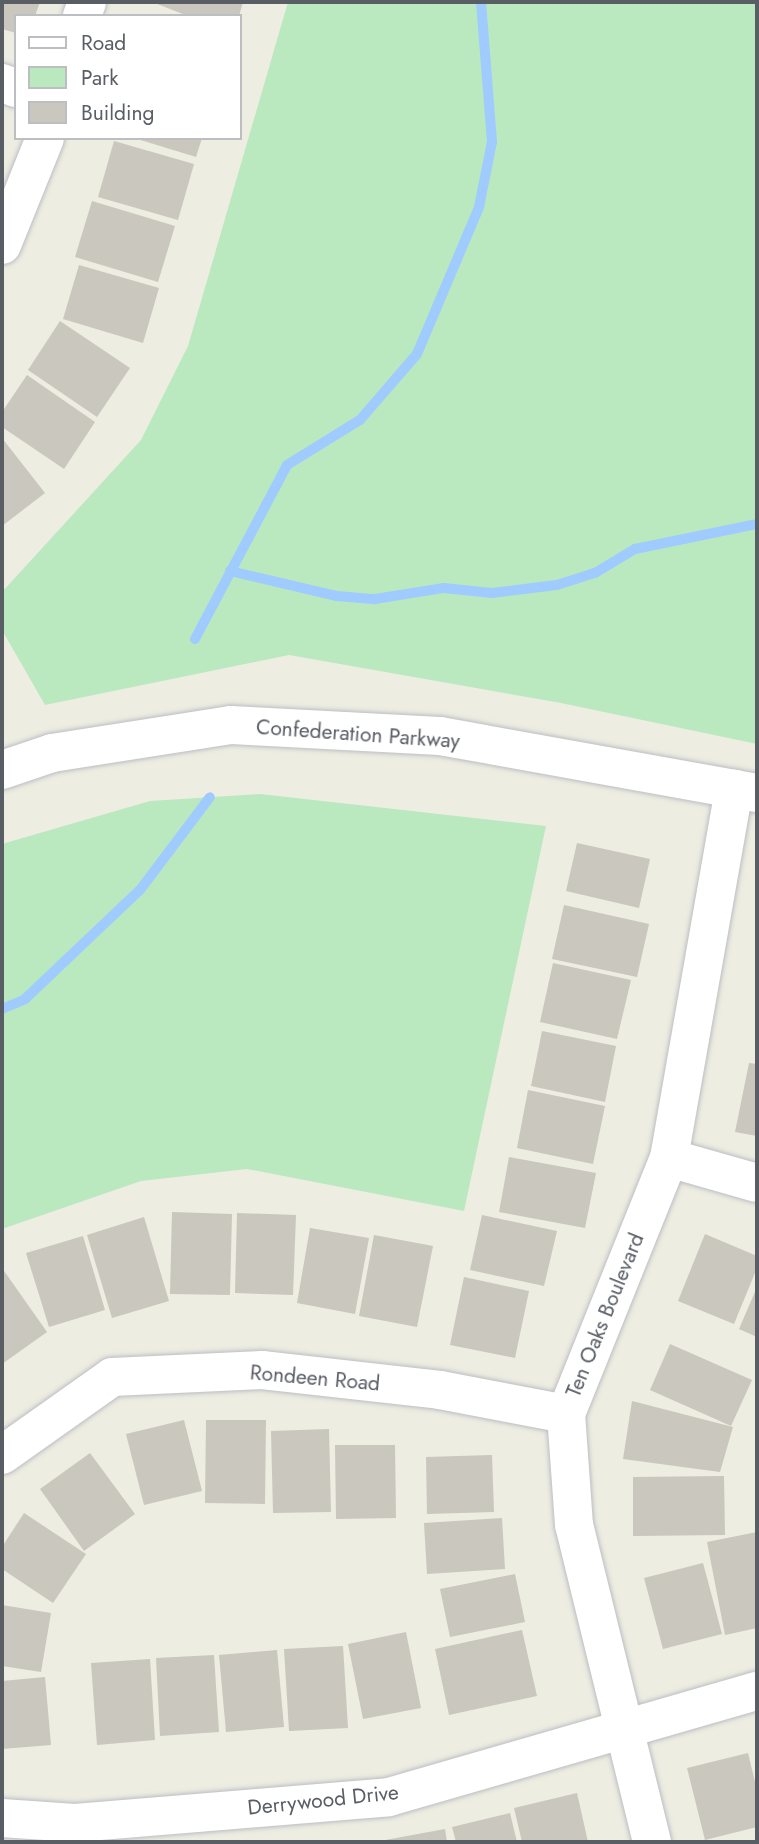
<!DOCTYPE html>
<style>
body{margin:0}
#map{position:relative;width:759px;height:1844px;overflow:hidden;background:#eeede1;font-family:Jost,sans-serif}
div>[style]{position:absolute}
[style*='--x']{left:calc(var(--x)*1px);top:calc(var(--y)*1px);width:calc(var(--w)*1px);rotate:calc(var(--a)*1deg)}
.green>*{inset:0;background:#bae9bf}
.stream>*{height:10px;margin:-5px;padding:0 5px;transform-origin:5px;border-radius:5px;background:#a0cbff}
.building>*{inset:0;background:#c9c7be}
.roads{filter:drop-shadow(0 0 2px #bbbec4) drop-shadow(0 0 2px #bbbec4)}
.street>*{height:38px;margin:-19px;padding:0 19px;transform-origin:19px;border-radius:19px;background:#fff}
.secondary>*{height:38px;margin:-19px;padding:0 19px;transform-origin:19px;border-radius:19px;background:#fff}
span{translate:-50% -50%;white-space:nowrap;text-align:center;line-height:1.15;-webkit-text-stroke:6px #fff;paint-order:stroke}
.street-label{font-size:21px;color:#595d64}
.frame{position:absolute;inset:0;border:4px solid #595d64;pointer-events:none}
.legend{position:absolute;left:14px;top:14px;width:228px;height:126px;box-sizing:border-box;background:#fff;border:2px solid #bdbec1;margin:0;padding:9px 12px;list-style:none;font-size:21px;color:#595d64}
.legend li{display:flex;align-items:center;gap:14px;height:35px}
.legend b{width:35px;border:2px solid #bdbec1}
</style>
<div id="map">
<div class="green">
<i style="clip-path:polygon(288px 2px,757px 2px,757px 744px,561px 703px,289px 655px,45px 705px,2px 630px,2px 592px,141px 440px,188px 346px)"></i>
<i style="clip-path:polygon(260px 794px,546px 826px,464px 1211px,247px 1169px,141px 1181px,2px 1229px,2px 844px,150px 801px)"></i>
</div>
<div class="stream">
<i style="--x:230;--y:571;--w:110;--a:13.2"></i>
<i style="--x:337;--y:596;--w:38;--a:5"></i>
<i style="--x:375;--y:599;--w:70;--a:-9.1"></i>
<i style="--x:444;--y:588;--w:48;--a:5.9"></i>
<i style="--x:492;--y:593;--w:65;--a:-7"></i>
<i style="--x:557;--y:585;--w:40;--a:-18"></i>
<i style="--x:595;--y:573;--w:47;--a:-31"></i>
<i style="--x:635;--y:549;--w:125;--a:-11.6"></i>
<i style="--x:195;--y:639;--w:197;--a:-62.1"></i>
<i style="--x:287;--y:465;--w:86;--a:-31.7"></i>
<i style="--x:360;--y:420;--w:87;--a:-49.2"></i>
<i style="--x:417;--y:354;--w:160;--a:-67.1"></i>
<i style="--x:479;--y:207;--w:66;--a:-78.7"></i>
<i style="--x:492;--y:142;--w:140;--a:-94.5"></i>
<i style="--x:2;--y:1009;--w:25;--a:-23"></i>
<i style="--x:25;--y:999;--w:158;--a:-43.5"></i>
<i style="--x:140;--y:890;--w:116;--a:-53"></i>
</div>
<div class="building">
<i style="clip-path:polygon(2px 2px,40px 2px,35px 16px,16px 16px,16px 33px,2px 29px)"></i>
<i style="clip-path:polygon(152px 2px,243px 2px,239px 16px,188px 16px)"></i>
<i style="clip-path:polygon(134px 138px,202px 138px,196px 157px)"></i>
<i style="clip-path:polygon(114px 141px,194px 164px,178px 220px,98px 197px)"></i>
<i style="clip-path:polygon(92px 201px,175px 226px,158px 282px,75px 257px)"></i>
<i style="clip-path:polygon(79px 265px,159px 288px,143px 343px,63px 319px)"></i>
<i style="clip-path:polygon(60px 321px,130px 368px,97px 417px,28px 370px)"></i>
<i style="clip-path:polygon(27px 375px,95px 422px,64px 469px,2px 427px,2px 412px)"></i>
<i style="clip-path:polygon(2px 438px,45px 493px,2px 526px)"></i>
<i style="clip-path:polygon(577px 843px,650px 859px,639px 908px,566px 891px)"></i>
<i style="clip-path:polygon(564px 905px,649px 924px,637px 977px,552px 959px)"></i>
<i style="clip-path:polygon(553px 963px,631px 980px,617px 1039px,540px 1022px)"></i>
<i style="clip-path:polygon(542px 1031px,616px 1046px,605px 1102px,531px 1086px)"></i>
<i style="clip-path:polygon(749px 1063px,757px 1064px,757px 1136px,735px 1132px)"></i>
<i style="clip-path:polygon(528px 1090px,605px 1106px,593px 1164px,517px 1148px)"></i>
<i style="clip-path:polygon(509px 1157px,596px 1173px,585px 1228px,499px 1212px)"></i>
<i style="clip-path:polygon(172px 1212px,232px 1214px,230px 1295px,170px 1294px)"></i>
<i style="clip-path:polygon(237px 1213px,296px 1215px,293px 1295px,235px 1293px)"></i>
<i style="clip-path:polygon(482px 1215px,557px 1231px,544px 1286px,470px 1270px)"></i>
<i style="clip-path:polygon(144px 1217px,169px 1301px,112px 1318px,87px 1235px)"></i>
<i style="clip-path:polygon(310px 1228px,369px 1238px,355px 1314px,297px 1303px)"></i>
<i style="clip-path:polygon(705px 1234px,757px 1256px,757px 1268px,734px 1324px,678px 1301px)"></i>
<i style="clip-path:polygon(374px 1235px,433px 1246px,417px 1327px,359px 1316px)"></i>
<i style="clip-path:polygon(83px 1236px,105px 1310px,49px 1327px,26px 1253px)"></i>
<i style="clip-path:polygon(2px 1268px,47px 1332px,2px 1364px)"></i>
<i style="clip-path:polygon(464px 1277px,529px 1291px,515px 1358px,450px 1345px)"></i>
<i style="clip-path:polygon(757px 1287px,757px 1337px,739px 1329px)"></i>
<i style="clip-path:polygon(670px 1344px,752px 1380px,731px 1426px,650px 1390px)"></i>
<i style="clip-path:polygon(632px 1401px,733px 1427px,720px 1472px,623px 1459px)"></i>
<i style="clip-path:polygon(184px 1420px,202px 1491px,144px 1505px,126px 1434px)"></i>
<i style="clip-path:polygon(206px 1420px,266px 1420px,265px 1504px,205px 1503px)"></i>
<i style="clip-path:polygon(329px 1429px,331px 1512px,273px 1513px,271px 1431px)"></i>
<i style="clip-path:polygon(335px 1445px,395px 1445px,396px 1518px,336px 1519px)"></i>
<i style="clip-path:polygon(90px 1453px,135px 1514px,84px 1551px,40px 1489px)"></i>
<i style="clip-path:polygon(492px 1455px,494px 1512px,427px 1514px,426px 1457px)"></i>
<i style="clip-path:polygon(724px 1476px,725px 1535px,633px 1536px,633px 1477px)"></i>
<i style="clip-path:polygon(24px 1513px,86px 1554px,53px 1603px,2px 1569px,2px 1547px)"></i>
<i style="clip-path:polygon(502px 1518px,505px 1569px,427px 1574px,424px 1523px)"></i>
<i style="clip-path:polygon(757px 1532px,757px 1628px,725px 1635px,707px 1542px)"></i>
<i style="clip-path:polygon(703px 1563px,722px 1634px,663px 1649px,644px 1578px)"></i>
<i style="clip-path:polygon(515px 1574px,525px 1622px,450px 1637px,440px 1589px)"></i>
<i style="clip-path:polygon(2px 1605px,51px 1613px,41px 1672px,2px 1666px)"></i>
<i style="clip-path:polygon(522px 1630px,537px 1696px,449px 1715px,435px 1649px)"></i>
<i style="clip-path:polygon(406px 1632px,421px 1708px,363px 1719px,348px 1644px)"></i>
<i style="clip-path:polygon(343px 1646px,348px 1728px,289px 1731px,284px 1649px)"></i>
<i style="clip-path:polygon(277px 1650px,284px 1727px,226px 1732px,219px 1655px)"></i>
<i style="clip-path:polygon(214px 1655px,219px 1732px,160px 1736px,156px 1658px)"></i>
<i style="clip-path:polygon(150px 1659px,155px 1740px,97px 1745px,91px 1663px)"></i>
<i style="clip-path:polygon(45px 1677px,51px 1745px,2px 1749px,2px 1681px)"></i>
<i style="clip-path:polygon(748px 1753px,757px 1790px,757px 1827px,705px 1840px,687px 1768px)"></i>
<i style="clip-path:polygon(577px 1793px,588px 1842px,522px 1842px,514px 1808px)"></i>
<i style="clip-path:polygon(510px 1813px,517px 1842px,456px 1842px,452px 1827px)"></i>
<i style="clip-path:polygon(445px 1829px,447px 1842px,380px 1842px,380px 1841px)"></i>
</div>
<div class="roads">
<div class="street">
<i style="--x:82;--y:16;--w:15;--a:-70"></i>
<i style="--x:2;--y:83;--w:15;--a:20"></i>
<i style="--x:2;--y:245;--w:115;--a:-68.1"></i>
<i style="--x:669;--y:1158;--w:91;--a:15.9"></i>
<i style="--x:2;--y:1455;--w:135;--a:-35.3"></i>
<i style="--x:112;--y:1377;--w:150;--a:-2.7"></i>
<i style="--x:262;--y:1370;--w:179;--a:6.4"></i>
<i style="--x:440;--y:1390;--w:128;--a:10.8"></i>
<i style="--x:2;--y:1818;--w:73;--a:3.9"></i>
<i style="--x:75;--y:1823;--w:315;--a:-4.7"></i>
<i style="--x:389;--y:1797;--w:383;--a:-16.1"></i>
</div>
<div class="secondary">
<i style="--x:2;--y:770;--w:53;--a:-18.8"></i>
<i style="--x:52;--y:753;--w:181;--a:-8.9"></i>
<i style="--x:231;--y:725;--w:209;--a:3"></i>
<i style="--x:440;--y:736;--w:322;--a:10.2"></i>
<i style="--x:652;--y:1842;--w:326;--a:-103.8"></i>
<i style="--x:574;--y:1525;--w:111;--a:-94.1"></i>
<i style="--x:566;--y:1414;--w:276;--a:-68.1"></i>
<i style="--x:669;--y:1158;--w:375;--a:-80"></i>
</div>
</div>
<div class="street-label">
<span style="left:358px;top:734px;rotate:4deg">Confederation Parkway</span>
<span style="left:605px;top:1315px;rotate:-68deg">Ten Oaks Boulevard</span>
<span style="left:315px;top:1378px;rotate:5deg">Rondeen Road</span>
<span style="left:323px;top:1800px;rotate:-6deg">Derrywood Drive</span>
</div>
<div class="frame"></div>
<ul class="legend">
<li><b style="height:9px;background:#fff"></b>Road</li>
<li><b style="height:19px;background:#bae9bf"></b>Park</li>
<li><b style="height:19px;background:#c9c7be"></b>Building</li>
</ul>
</div>
